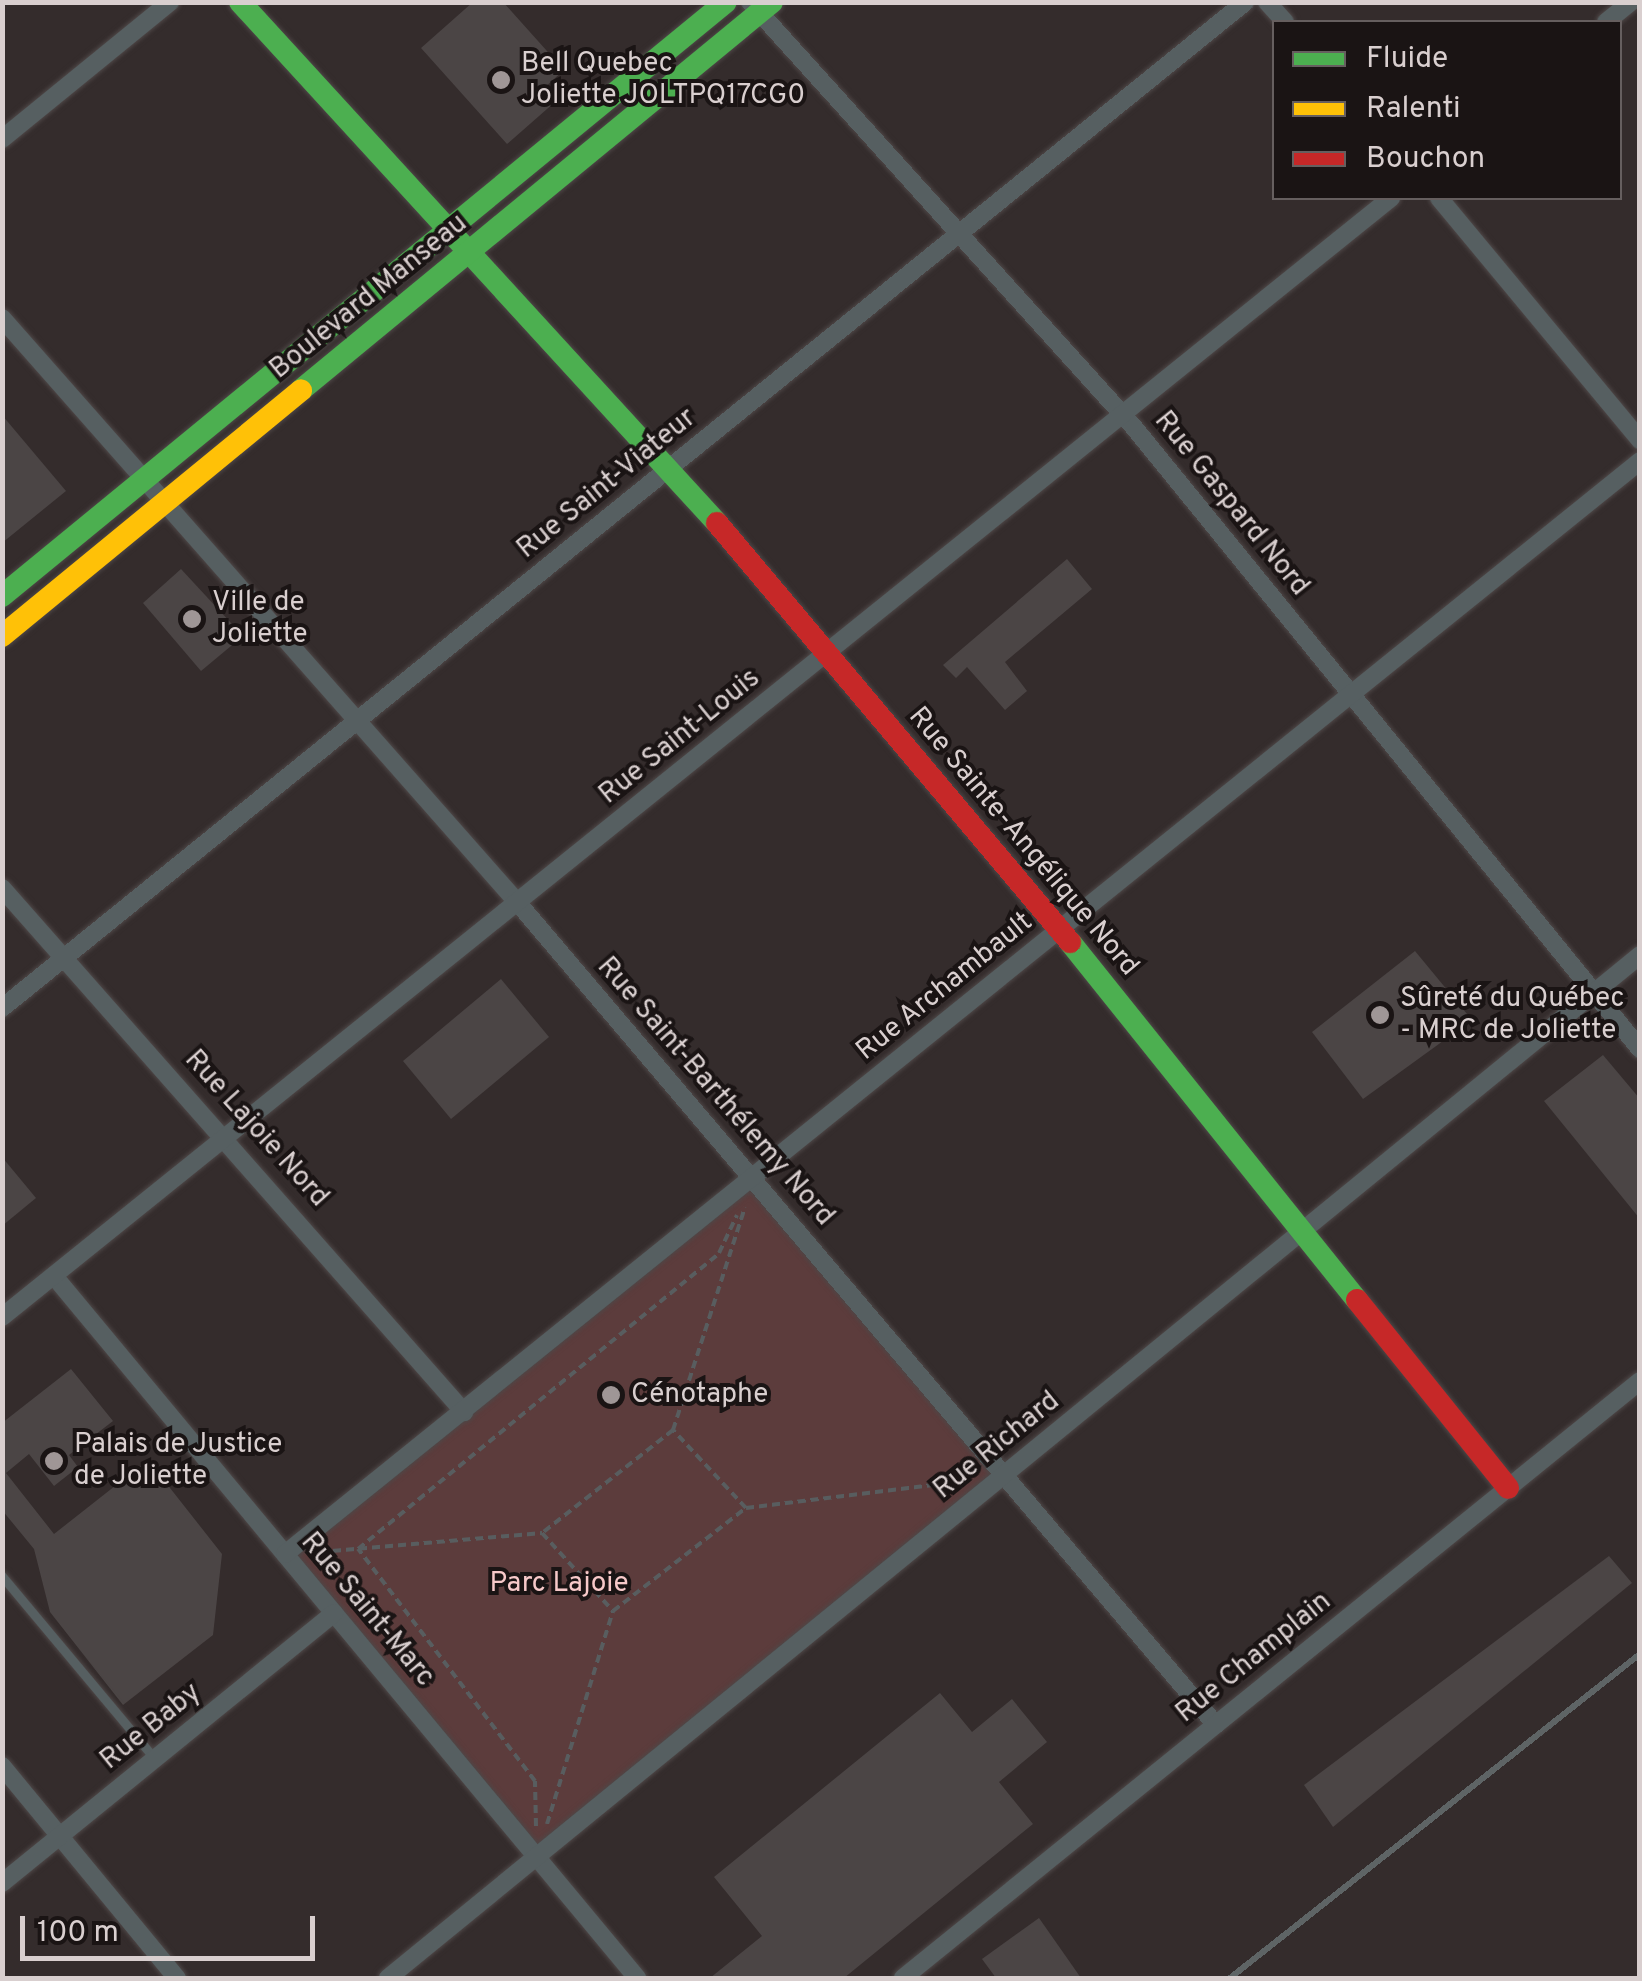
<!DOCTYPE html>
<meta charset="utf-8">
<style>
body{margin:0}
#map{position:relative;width:1642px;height:1981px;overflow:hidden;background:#342c2c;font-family:Overpass,sans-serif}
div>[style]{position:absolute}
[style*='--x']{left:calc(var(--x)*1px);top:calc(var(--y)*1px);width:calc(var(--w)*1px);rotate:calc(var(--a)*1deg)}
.green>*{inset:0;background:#5c3c3c}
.building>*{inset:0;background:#4b4545}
.path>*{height:4px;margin-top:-2px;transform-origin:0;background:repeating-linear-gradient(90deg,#585d5f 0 8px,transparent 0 13px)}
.roads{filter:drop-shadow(0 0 2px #4e4747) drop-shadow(0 0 2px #4e4747)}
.lane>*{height:9px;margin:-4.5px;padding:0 4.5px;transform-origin:4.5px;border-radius:4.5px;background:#565f61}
.street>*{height:18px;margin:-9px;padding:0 9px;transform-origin:9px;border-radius:9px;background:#565f61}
.fast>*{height:22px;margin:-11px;padding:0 11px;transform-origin:11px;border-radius:11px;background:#4caf50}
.slow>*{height:22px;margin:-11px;padding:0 11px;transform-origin:11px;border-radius:11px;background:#ffc107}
.jam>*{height:22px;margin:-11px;padding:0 11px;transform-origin:11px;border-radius:11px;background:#c62828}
.rail>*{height:6px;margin:-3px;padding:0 3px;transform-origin:3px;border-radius:3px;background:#5e6465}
.dots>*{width:28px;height:28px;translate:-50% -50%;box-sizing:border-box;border:5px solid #1a1414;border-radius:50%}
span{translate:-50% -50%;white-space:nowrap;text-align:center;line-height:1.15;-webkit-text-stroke:8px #1a1414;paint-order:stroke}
.poi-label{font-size:28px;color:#d9cfcf}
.left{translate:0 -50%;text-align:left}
.street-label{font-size:28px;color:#d9cfcf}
.park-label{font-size:28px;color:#f7c9c9}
.frame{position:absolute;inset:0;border:5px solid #d9cfcf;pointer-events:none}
.legend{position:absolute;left:1272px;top:20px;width:350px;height:180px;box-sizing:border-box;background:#1a1414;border:2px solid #665f5f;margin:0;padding:12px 18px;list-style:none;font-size:30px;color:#d9cfcf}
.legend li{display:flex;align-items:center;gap:20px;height:50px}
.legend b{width:50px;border:2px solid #665f5f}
.scale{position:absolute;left:20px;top:1916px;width:295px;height:45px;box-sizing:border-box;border:5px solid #d9cfcf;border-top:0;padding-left:12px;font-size:30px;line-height:35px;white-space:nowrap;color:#d9cfcf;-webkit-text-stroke:8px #1a1414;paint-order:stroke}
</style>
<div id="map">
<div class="green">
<i style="clip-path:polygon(754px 1179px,1004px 1476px,537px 1857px,285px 1554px)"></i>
</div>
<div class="building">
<i style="clip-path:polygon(473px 2px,503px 2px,564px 70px,543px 89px,555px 102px,507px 144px,421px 48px)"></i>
<i style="clip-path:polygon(2px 415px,66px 491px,2px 543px)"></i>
<i style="clip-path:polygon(1067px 559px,1092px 589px,1005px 662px,1027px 691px,1005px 710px,967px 667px,956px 678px,943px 665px)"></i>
<i style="clip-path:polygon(181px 569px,243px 636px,201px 671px,143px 603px)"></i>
<i style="clip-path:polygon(1415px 951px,1472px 1020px,1363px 1099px,1312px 1032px)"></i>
<i style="clip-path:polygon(501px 979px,549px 1037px,451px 1119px,403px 1061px)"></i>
<i style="clip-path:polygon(1603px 1055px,1640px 1099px,1640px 1219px,1544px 1101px)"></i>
<i style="clip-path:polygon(2px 1157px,36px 1198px,2px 1226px)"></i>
<i style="clip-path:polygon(71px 1369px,113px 1421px,69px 1455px,78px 1467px,54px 1486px,29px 1454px,6px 1473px,54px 1534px,148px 1460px,222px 1554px,213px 1635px,123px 1705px,50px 1612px,34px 1549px,2px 1510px,2px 1423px)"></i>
<i style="clip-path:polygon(1609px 1556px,1632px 1583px,1333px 1827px,1304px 1785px)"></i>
<i style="clip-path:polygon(940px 1693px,972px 1732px,1012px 1699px,1047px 1742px,999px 1782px,1033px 1824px,844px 1978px,710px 1978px,762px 1936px,714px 1877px)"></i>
<i style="clip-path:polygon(1039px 1918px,1081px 1978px,996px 1978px,982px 1959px)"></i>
</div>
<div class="path">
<i style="--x:673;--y:1430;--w:234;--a:-72.1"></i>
<i style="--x:746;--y:1508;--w:221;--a:-7"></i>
<i style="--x:320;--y:1552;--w:223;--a:-4.9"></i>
<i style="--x:547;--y:1824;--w:223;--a:-72.8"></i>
<i style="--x:613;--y:1611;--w:168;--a:-37.8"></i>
<i style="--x:746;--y:1508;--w:107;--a:-133.1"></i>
<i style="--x:673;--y:1430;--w:167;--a:141.8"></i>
<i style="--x:542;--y:1533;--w:105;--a:47.7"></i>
<i style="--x:536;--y:1826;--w:45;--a:-91.3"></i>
<i style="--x:535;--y:1781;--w:292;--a:-127.3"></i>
<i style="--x:358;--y:1549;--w:467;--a:-39.3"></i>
<i style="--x:719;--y:1253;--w:42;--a:-64.7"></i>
</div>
<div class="roads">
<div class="lane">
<i style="--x:2;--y:1576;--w:239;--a:50.1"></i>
</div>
<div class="street">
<i style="--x:750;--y:2;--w:570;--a:47.92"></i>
<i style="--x:1132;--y:425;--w:805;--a:50.85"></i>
<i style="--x:1267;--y:2;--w:27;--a:48"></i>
<i style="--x:1606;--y:22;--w:32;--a:-39"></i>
<i style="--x:2;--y:139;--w:217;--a:-39.2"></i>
<i style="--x:1439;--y:198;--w:315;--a:50.3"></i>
<i style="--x:2;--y:318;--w:780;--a:48.59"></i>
<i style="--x:518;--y:903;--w:1078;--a:49.66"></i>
<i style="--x:2;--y:888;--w:699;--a:48.6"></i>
<i style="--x:2;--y:1008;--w:1599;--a:-38.98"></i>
<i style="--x:54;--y:1276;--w:913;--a:50.29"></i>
<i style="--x:2;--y:1317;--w:1784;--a:-38.86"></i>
<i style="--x:285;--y:1554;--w:1741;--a:-38.89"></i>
<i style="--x:2;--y:1766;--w:275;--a:50.5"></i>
<i style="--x:2;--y:1883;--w:428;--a:-39.1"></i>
<i style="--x:388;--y:1978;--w:1617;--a:-39.25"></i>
<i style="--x:903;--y:1978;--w:948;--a:-39.01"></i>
</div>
<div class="fast">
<i style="--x:240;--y:2;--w:706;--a:47.52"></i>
<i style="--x:301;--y:390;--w:610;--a:-39.48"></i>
<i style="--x:2;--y:596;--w:936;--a:-39.37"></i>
<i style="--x:1070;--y:942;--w:459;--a:51.3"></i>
</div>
<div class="slow">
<i style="--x:2;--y:636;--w:387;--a:-39.4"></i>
</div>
<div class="jam">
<i style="--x:717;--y:523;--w:548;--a:49.89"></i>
<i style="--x:1357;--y:1300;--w:241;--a:51.2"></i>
</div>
</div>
<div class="rail">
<i style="--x:1230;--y:1978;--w:523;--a:-38.32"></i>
</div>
<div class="dots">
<i style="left:501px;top:80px;background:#9f9696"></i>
<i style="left:192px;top:619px;background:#9f9696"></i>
<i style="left:1380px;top:1015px;background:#9f9696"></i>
<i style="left:611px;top:1395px;background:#9f9696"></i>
<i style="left:54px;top:1461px;background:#9f9696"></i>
</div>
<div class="poi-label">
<span class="left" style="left:521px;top:80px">Bell Quebec<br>Joliette JOLTPQ17CG0</span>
<span class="left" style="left:212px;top:619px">Ville de<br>Joliette</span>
<span class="left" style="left:1400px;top:1015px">Sûreté du Québec<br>- MRC de Joliette</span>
<span class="left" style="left:631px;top:1395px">Cénotaphe</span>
<span class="left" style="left:74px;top:1461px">Palais de Justice<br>de Joliette</span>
</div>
<div class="street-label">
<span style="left:369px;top:297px;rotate:-39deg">Boulevard Manseau</span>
<span style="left:607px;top:484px;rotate:-39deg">Rue Saint-Viateur</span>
<span style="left:1231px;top:504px;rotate:51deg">Rue Gaspard Nord</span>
<span style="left:680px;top:737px;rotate:-39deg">Rue Saint-Louis</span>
<span style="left:1023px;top:842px;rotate:50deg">Rue Sainte-Angélique Nord</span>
<span style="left:945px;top:987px;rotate:-39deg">Rue Archambault</span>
<span style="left:715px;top:1092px;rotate:49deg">Rue Saint-Barthélemy Nord</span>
<span style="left:256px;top:1129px;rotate:48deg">Rue Lajoie Nord</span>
<span style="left:997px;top:1446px;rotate:-39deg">Rue Richard</span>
<span style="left:367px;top:1610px;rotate:50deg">Rue Saint-Marc</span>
<span style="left:1254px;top:1658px;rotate:-39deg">Rue Champlain</span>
<span style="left:151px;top:1727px;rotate:-39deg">Rue Baby</span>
</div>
<div class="park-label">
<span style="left:559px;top:1584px">Parc Lajoie</span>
</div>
<div class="frame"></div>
<ul class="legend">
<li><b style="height:12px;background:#4caf50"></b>Fluide</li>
<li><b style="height:12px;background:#ffc107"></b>Ralenti</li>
<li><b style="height:12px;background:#c62828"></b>Bouchon</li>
</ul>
<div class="scale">100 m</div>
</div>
